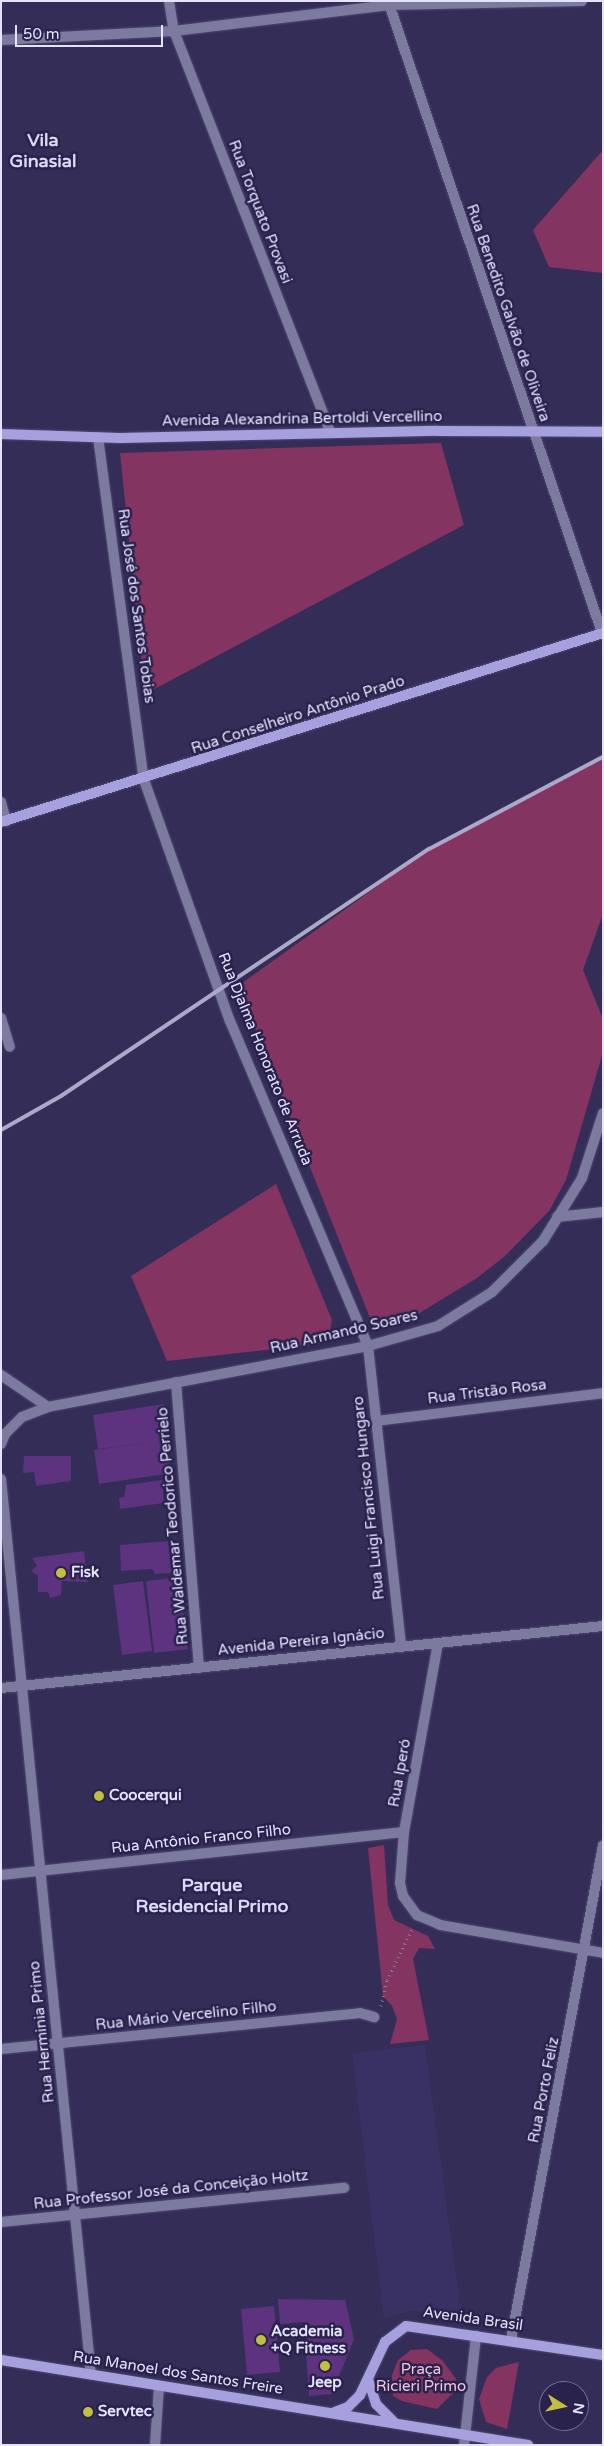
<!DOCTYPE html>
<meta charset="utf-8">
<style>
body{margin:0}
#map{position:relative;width:604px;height:2446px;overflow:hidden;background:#332d57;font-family:"Varela Round",sans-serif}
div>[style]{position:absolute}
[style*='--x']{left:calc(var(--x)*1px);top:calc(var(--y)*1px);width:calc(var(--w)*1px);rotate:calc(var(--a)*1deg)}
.built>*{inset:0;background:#393163}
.green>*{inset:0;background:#843461}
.building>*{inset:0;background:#5d327e}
.path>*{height:3px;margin-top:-1.5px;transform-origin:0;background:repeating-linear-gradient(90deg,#817da1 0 1px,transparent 0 5px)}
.roads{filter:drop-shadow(0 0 1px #4f4a72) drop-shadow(0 0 1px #4f4a72)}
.minor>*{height:10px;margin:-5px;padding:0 5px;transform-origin:5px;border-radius:5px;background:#7d7aa0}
.tertiary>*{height:10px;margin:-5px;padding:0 5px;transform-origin:5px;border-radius:5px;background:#7d7aa0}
.secondary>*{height:10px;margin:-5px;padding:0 5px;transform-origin:5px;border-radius:5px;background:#a6a1de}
.rail>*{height:4px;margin:-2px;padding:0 2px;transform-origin:2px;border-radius:2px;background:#aba8c9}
.dots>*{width:14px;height:14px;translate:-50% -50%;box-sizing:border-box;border:2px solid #29224c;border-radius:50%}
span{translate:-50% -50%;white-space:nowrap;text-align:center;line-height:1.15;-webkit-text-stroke:5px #29224c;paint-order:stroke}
.street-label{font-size:15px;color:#e5e3ff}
.poi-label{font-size:15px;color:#e5e3ff;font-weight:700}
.left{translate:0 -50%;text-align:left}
.park-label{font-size:15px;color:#f4c3db}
.quarter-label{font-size:18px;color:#dbdafa;font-weight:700}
.frame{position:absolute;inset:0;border:2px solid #e5e3ff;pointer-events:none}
.north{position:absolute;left:539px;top:2381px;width:50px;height:50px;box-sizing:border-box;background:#29224c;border:1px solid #746f94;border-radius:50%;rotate:100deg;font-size:14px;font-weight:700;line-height:20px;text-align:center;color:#e5e3ff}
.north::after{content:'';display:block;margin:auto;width:18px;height:22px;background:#c1be40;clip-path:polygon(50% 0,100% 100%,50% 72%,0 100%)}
.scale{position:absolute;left:15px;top:25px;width:148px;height:22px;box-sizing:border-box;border:2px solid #e5e3ff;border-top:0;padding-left:6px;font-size:15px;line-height:18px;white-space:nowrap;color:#e5e3ff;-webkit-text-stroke:4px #29224c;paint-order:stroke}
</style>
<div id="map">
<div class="built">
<i style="clip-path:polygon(425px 2045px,461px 2313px,407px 2311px,384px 2319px,352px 2053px)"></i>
</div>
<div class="green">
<i style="clip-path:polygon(603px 150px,603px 273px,549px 267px,533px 230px)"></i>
<i style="clip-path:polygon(441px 443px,464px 525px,145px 694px,120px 453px)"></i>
<i style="clip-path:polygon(603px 758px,603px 914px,583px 970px,603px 1019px,603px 1052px,566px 1180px,549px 1211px,505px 1256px,477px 1278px,408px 1320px,374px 1328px,238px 986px,425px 852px)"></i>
<i style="clip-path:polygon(276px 1184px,332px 1320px,328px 1340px,320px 1344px,167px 1361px,131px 1276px)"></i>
<i style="clip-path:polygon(384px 1845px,388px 1905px,394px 1920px,428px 1936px,435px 1949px,419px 1948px,413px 1959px,429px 2040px,390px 2044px,397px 2019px,392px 2006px,383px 1996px,368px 1848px)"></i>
<i style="clip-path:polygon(427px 2349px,443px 2361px,456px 2379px,455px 2391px,437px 2409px,402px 2401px,393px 2396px,392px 2386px,392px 2375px,398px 2360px,411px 2350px)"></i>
<i style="clip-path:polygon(519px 2362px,507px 2429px,486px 2422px,479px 2399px,487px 2377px,496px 2368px)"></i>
</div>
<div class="building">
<i style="clip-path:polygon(164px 1404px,171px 1473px,99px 1484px,94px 1450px,158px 1441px,98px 1449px,93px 1415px)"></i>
<i style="clip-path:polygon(24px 1456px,71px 1456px,71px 1481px,36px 1486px,34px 1472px,23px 1473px)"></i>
<i style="clip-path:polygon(162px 1480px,164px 1503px,120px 1509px,119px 1498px,124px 1497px,126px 1485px)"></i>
<i style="clip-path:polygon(168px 1541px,172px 1573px,155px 1574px,152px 1569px,121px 1571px,120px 1545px)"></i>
<i style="clip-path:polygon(84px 1551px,88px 1582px,62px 1581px,61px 1595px,50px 1598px,48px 1592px,38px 1592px,38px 1576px,31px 1571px,37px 1566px,32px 1558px)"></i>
<i style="clip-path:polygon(179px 1577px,188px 1649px,154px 1653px,146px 1581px)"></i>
<i style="clip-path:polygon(143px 1581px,152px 1651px,122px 1655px,113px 1585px)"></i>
<i style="clip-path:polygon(278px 2299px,345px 2300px,354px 2339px,332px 2394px,309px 2396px,304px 2322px,280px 2324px)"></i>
<i style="clip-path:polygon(274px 2306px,280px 2372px,247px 2375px,241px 2309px)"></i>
</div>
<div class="path">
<i style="--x:381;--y:2006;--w:27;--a:-77"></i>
<i style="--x:387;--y:1980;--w:59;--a:-63.9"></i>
</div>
<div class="roads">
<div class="minor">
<i style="--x:169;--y:1;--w:30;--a:81"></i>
<i style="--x:174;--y:31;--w:430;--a:68.7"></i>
<i style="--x:388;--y:1;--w:667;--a:71.29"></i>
<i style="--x:1;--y:40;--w:173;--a:-3"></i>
<i style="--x:174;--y:31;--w:217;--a:-6.9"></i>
<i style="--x:389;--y:5;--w:193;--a:-1.2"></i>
<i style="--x:98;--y:437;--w:346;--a:82.4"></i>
<i style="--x:144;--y:780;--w:256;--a:70.4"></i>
<i style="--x:230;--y:1021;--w:353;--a:67"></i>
<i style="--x:368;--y:1346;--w:303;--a:83.7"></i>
<i style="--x:1;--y:802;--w:20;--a:75"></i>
<i style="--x:1;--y:1018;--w:30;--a:73"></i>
<i style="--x:557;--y:1217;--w:46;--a:-6.2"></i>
<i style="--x:1;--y:1375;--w:57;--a:34.2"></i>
<i style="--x:176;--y:1382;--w:287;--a:85.4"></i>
<i style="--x:376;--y:1421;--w:229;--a:-7"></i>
<i style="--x:1;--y:1444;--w:11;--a:-68"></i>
<i style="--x:5;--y:1434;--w:24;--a:-45"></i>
<i style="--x:22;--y:1417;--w:28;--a:-21"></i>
<i style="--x:48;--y:1407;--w:326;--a:-10.8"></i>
<i style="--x:368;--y:1346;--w:73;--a:-15.9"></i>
<i style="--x:438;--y:1326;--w:64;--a:-32.2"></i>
<i style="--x:492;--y:1292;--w:72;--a:-45"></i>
<i style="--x:543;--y:1241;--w:74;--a:-58.2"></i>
<i style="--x:582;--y:1178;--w:68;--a:-72.1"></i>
<i style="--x:1;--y:1479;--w:900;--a:84.26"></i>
<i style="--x:438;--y:1643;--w:192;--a:100.2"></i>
<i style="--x:404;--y:1832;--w:51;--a:94.5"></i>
<i style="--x:400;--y:1883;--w:13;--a:77"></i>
<i style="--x:403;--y:1896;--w:24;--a:54"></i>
<i style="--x:417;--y:1915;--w:25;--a:23"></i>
<i style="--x:440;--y:1925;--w:165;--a:9.7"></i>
<i style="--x:1;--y:1875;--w:405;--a:-6.1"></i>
<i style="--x:1;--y:2049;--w:361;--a:-5.7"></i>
<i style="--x:360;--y:2013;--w:15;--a:16"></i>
<i style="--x:1;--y:2222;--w:345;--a:-5.7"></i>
<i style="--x:511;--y:2340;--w:503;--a:-79.47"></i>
<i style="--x:155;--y:2445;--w:59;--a:-86.1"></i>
<i style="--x:464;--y:2445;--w:110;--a:-83.7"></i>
</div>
<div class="tertiary">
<i style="--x:1;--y:1688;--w:605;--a:-5.88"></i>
</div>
<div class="secondary">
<i style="--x:1;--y:434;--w:119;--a:1.9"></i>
<i style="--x:120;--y:438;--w:317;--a:-1.3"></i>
<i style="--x:437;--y:431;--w:166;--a:0.3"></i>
<i style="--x:1;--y:822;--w:631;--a:-17.43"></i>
<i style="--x:1;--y:2360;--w:534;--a:9.16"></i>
<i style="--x:368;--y:2379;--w:26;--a:72"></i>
<i style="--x:376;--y:2404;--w:24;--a:45"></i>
<i style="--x:335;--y:2412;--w:14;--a:-21"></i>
<i style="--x:348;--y:2407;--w:17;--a:-45"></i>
<i style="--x:360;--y:2395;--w:59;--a:-64.7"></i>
<i style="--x:385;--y:2342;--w:26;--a:-37"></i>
<i style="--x:406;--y:2326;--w:199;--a:8.4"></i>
</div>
</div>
<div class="rail">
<i style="--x:1;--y:1130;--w:69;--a:-29.5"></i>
<i style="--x:61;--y:1096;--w:443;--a:-33.9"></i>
<i style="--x:429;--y:849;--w:197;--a:-27.9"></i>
</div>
<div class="dots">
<i style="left:61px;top:1573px;background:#c1be40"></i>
<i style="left:99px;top:1796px;background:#c1be40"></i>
<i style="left:261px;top:2340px;background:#c1be40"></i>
<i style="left:325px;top:2366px;background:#c1be40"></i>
<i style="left:88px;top:2412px;background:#c1be40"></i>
</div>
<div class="street-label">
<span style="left:260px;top:212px;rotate:69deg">Rua Torquato Provasi</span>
<span style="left:508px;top:313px;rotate:71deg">Rua Benedito Galvão de Oliveira</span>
<span style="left:302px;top:419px;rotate:-1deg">Avenida Alexandrina Bertoldi Vercellino</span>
<span style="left:136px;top:606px;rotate:82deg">Rua José dos Santos Tobias</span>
<span style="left:298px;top:715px;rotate:-18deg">Rua Conselheiro Antônio Prado</span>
<span style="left:265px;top:1059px;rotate:68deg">Rua Djalma Honorato de Arruda</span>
<span style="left:344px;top:1332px;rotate:-13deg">Rua Armando Soares</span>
<span style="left:487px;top:1392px;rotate:-7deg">Rua Tristão Rosa</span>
<span style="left:369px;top:1498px;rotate:-96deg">Rua Luigi Francisco Hungaro</span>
<span style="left:173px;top:1526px;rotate:-95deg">Rua Waldemar Teodorico Perrielo</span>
<span style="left:301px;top:1642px;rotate:-6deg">Avenida Pereira Ignácio</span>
<span style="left:400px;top:1773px;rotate:-80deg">Rua Iperó</span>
<span style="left:201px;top:1839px;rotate:-6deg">Rua Antônio Franco Filho</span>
<span style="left:186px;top:2016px;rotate:-6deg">Rua Mário Vercelino Filho</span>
<span style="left:42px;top:2032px;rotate:-96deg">Rua Herminia Primo</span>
<span style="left:544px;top:2090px;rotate:-79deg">Rua Porto Feliz</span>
<span style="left:171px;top:2190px;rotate:-6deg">Rua Professor José da Conceição Holtz</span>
<span style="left:473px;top:2319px;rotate:8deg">Avenida Brasil</span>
<span style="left:178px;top:2373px;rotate:9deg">Rua Manoel dos Santos Freire</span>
</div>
<div class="poi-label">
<span class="left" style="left:71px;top:1573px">Fisk</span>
<span class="left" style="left:109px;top:1796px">Coocerqui</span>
<span class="left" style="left:271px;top:2340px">Academia<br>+Q Fitness</span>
<span style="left:325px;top:2383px">Jeep</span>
<span class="left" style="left:98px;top:2412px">Servtec</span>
</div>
<div class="park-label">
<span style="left:421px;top:2378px">Praça<br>Ricieri Primo</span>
</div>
<div class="quarter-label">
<span style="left:43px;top:151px">Vila<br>Ginasial</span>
<span style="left:212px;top:1896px">Parque<br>Residencial Primo</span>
</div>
<div class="frame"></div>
<div class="north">N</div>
<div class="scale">50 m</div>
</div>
